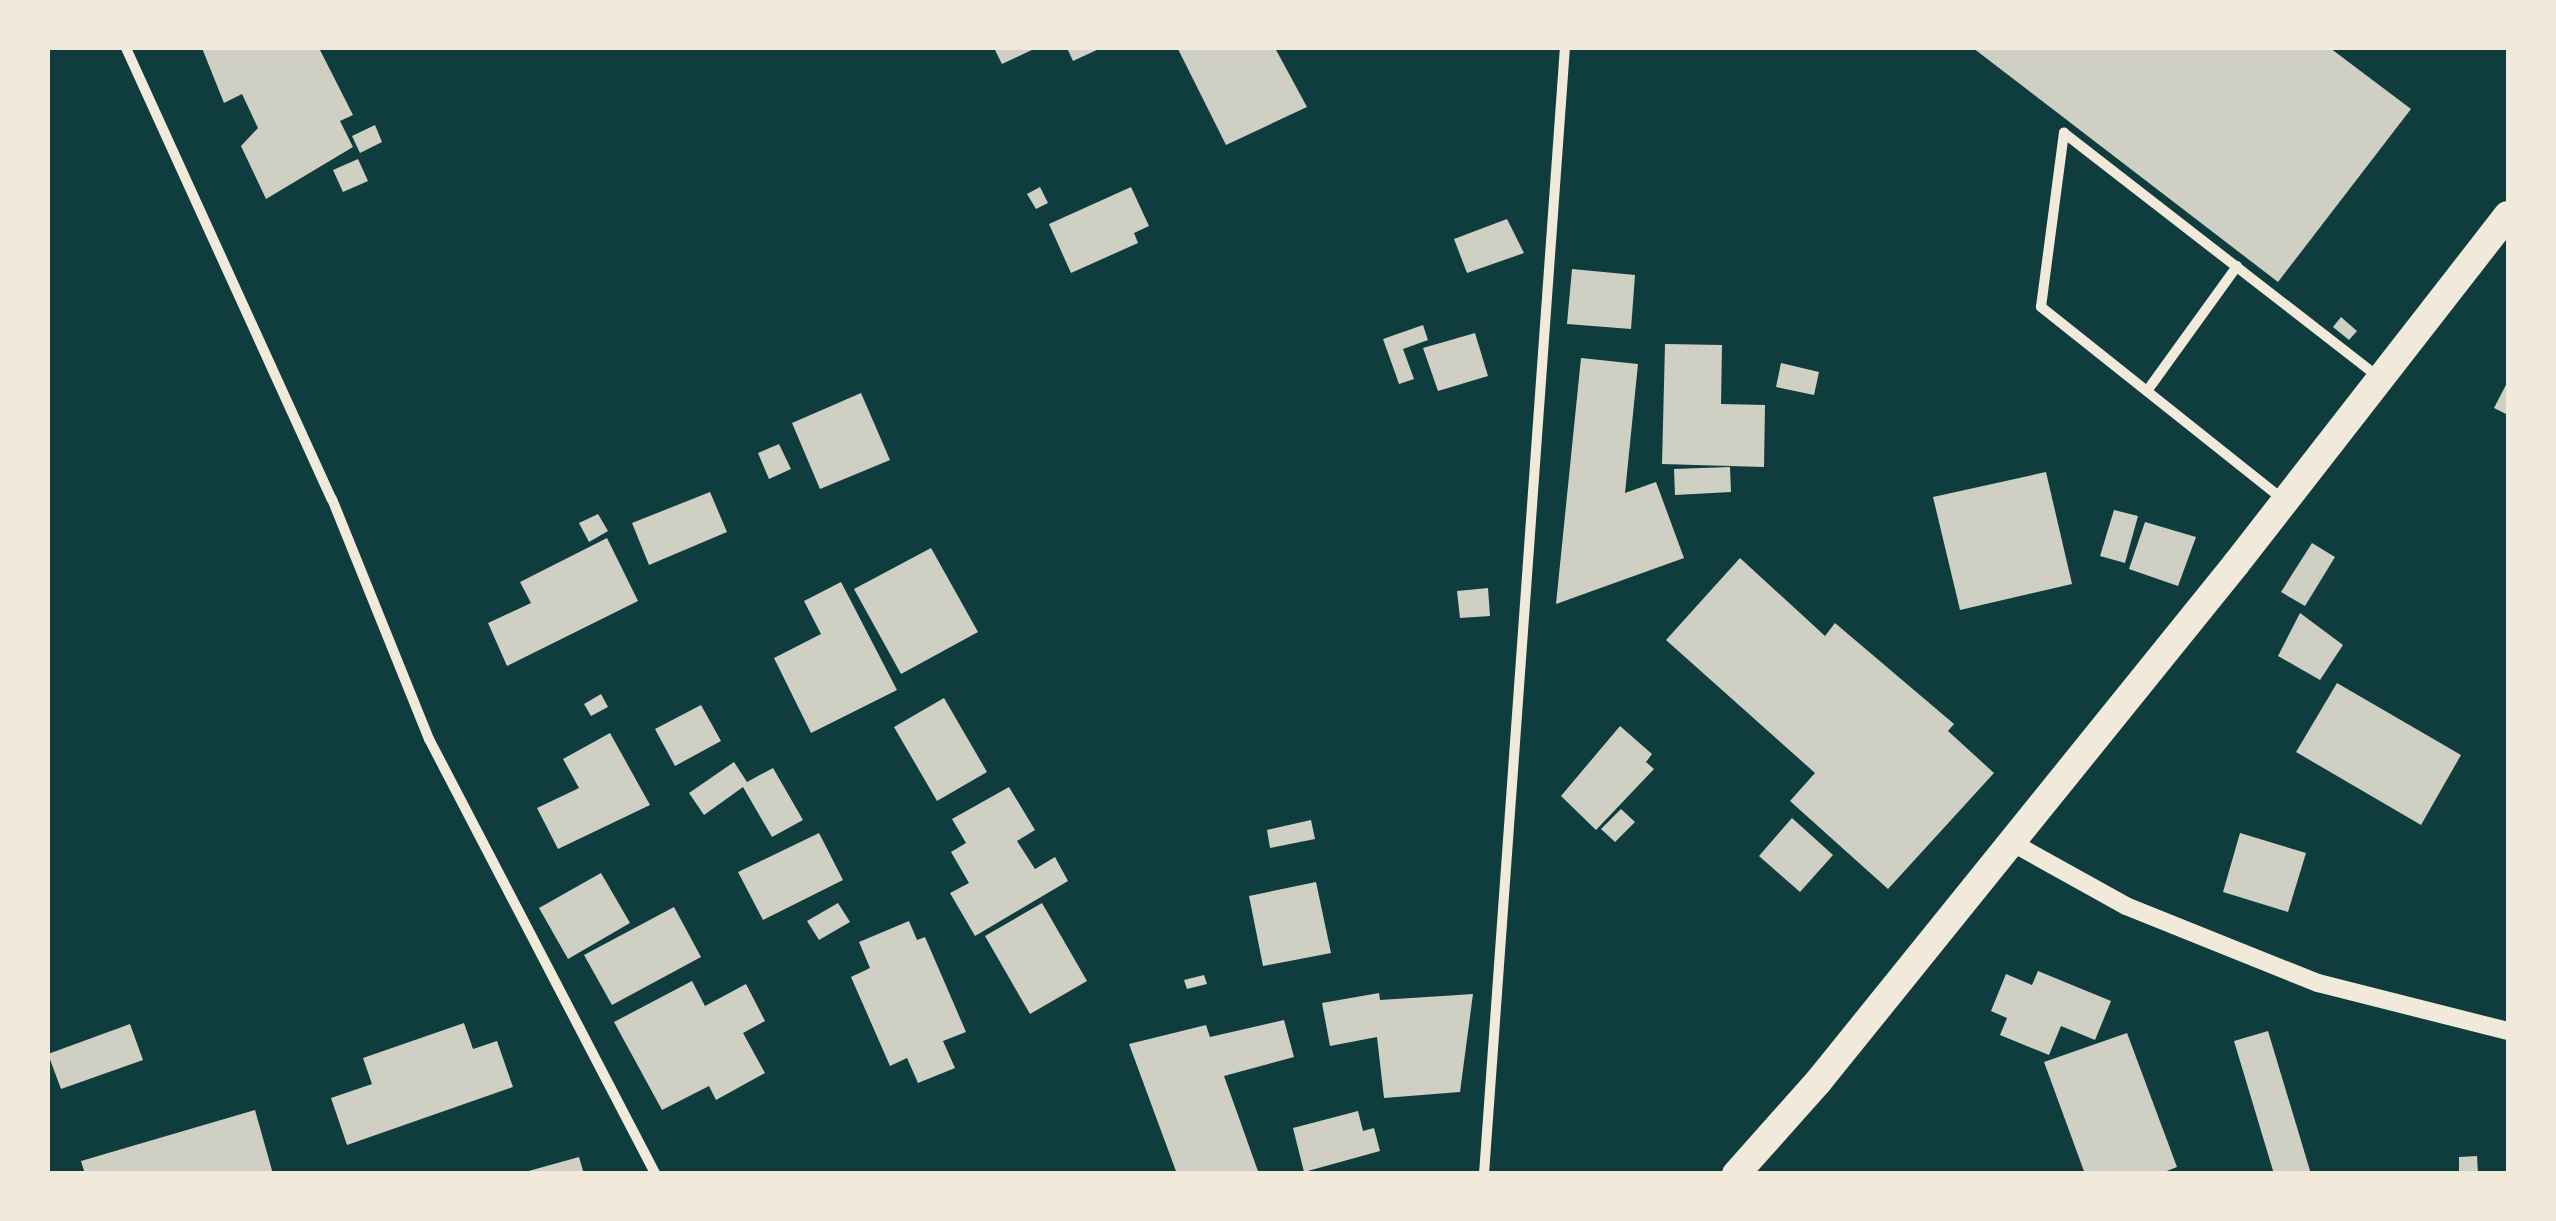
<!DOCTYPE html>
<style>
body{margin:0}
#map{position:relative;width:2556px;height:1221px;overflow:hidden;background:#0f3d3e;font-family:Signika,sans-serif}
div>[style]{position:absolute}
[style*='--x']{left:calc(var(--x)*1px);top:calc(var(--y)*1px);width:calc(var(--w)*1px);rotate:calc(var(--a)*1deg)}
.building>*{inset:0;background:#cfcfc3}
.minor>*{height:10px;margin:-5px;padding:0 5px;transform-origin:5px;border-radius:5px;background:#f1e9da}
.tertiary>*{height:18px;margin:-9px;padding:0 9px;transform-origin:9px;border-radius:9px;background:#f1e9da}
.trunk>*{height:28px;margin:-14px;padding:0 14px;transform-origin:14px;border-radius:14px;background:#f1e9da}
span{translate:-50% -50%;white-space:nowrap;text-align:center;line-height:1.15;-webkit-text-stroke:10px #f1e9da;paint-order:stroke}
.frame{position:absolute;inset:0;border:50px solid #f1e9da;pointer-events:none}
</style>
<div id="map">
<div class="building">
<i style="clip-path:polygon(202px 48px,319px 48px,353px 115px,340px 121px,353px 147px,266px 199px,241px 146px,258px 128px,242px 94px,224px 103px)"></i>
<i style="clip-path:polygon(994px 48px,1036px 48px,1002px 64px)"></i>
<i style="clip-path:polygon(1067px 48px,1101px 48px,1073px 61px)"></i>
<i style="clip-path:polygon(1275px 48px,1307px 107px,1226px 145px,1178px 49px)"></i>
<i style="clip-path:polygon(1973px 48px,2330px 48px,2411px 109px,2278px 282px)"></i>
<i style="clip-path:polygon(375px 125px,382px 142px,360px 153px,352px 136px)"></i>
<i style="clip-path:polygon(358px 159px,368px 181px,343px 192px,333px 170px)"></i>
<i style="clip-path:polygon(1040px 187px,1048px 203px,1036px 209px,1027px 194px)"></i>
<i style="clip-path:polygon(1131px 187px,1149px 226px,1134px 233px,1138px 243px,1071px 273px,1049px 224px)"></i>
<i style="clip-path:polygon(1507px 219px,1524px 253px,1467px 273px,1454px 239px)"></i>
<i style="clip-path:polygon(1572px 269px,1635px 275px,1631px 329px,1567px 324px)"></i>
<i style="clip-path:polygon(2341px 317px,2357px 331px,2349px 340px,2333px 327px)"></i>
<i style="clip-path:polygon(1423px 325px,1428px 340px,1403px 349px,1414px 379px,1399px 384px,1383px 339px)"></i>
<i style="clip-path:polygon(1475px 333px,1488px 376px,1438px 391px,1423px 348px)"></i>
<i style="clip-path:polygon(1665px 344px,1722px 345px,1721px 404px,1765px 405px,1764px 467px,1662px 464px)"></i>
<i style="clip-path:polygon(1581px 358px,1638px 364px,1625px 493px,1656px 482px,1684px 558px,1556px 604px)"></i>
<i style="clip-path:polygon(1781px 363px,1819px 372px,1814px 395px,1776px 387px)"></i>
<i style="clip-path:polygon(2508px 381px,2508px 415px,2494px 408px)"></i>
<i style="clip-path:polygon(861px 393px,890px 460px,820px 489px,792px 423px)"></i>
<i style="clip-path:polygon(779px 444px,791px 469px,769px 479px,758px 453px)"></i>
<i style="clip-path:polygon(1730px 467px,1731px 492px,1675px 495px,1674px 469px)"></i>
<i style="clip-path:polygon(2046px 472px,2072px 584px,1960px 610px,1933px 497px)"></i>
<i style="clip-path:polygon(710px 492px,727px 532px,649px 565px,632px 523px)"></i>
<i style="clip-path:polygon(2114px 510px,2138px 516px,2125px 563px,2100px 556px)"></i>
<i style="clip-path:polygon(598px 514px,608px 531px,589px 542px,579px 523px)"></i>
<i style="clip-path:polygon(2145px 522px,2196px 537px,2178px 586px,2129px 569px)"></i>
<i style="clip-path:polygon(607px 538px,638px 601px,507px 666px,488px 623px,531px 603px,520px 582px)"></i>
<i style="clip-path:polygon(2312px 543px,2335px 557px,2305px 606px,2281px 592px)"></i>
<i style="clip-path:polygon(931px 548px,978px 632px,901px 674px,854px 589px)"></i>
<i style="clip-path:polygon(1740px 558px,1825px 636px,1835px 623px,1954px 724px,1948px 731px,1994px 773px,1888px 889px,1790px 801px,1815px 773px,1666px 640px)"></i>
<i style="clip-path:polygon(841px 582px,897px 690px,811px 733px,774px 658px,821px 634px,804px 601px)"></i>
<i style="clip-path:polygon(1488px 588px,1490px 616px,1460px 618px,1457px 591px)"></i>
<i style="clip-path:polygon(2300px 613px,2343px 645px,2320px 680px,2278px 656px)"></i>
<i style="clip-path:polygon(2337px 683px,2461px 755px,2421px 825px,2296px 752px)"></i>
<i style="clip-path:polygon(601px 694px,608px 707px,591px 716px,584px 704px)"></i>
<i style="clip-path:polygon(944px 698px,987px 772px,937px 801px,894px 727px)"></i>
<i style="clip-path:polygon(701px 705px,721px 741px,675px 766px,655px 729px)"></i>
<i style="clip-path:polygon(1620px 726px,1652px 754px,1646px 762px,1654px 769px,1596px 830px,1561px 796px)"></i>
<i style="clip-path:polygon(610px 733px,650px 805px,558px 849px,537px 808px,579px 788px,563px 759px)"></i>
<i style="clip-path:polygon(734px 762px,747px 782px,773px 768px,803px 820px,772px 837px,743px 787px,704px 815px,689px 793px)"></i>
<i style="clip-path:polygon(1009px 787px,1035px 830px,1017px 841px,1035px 869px,1055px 857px,1068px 881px,975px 936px,950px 893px,969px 883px,951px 852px,966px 843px,952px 819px)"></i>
<i style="clip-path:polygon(1621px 809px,1635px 822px,1615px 842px,1601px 829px)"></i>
<i style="clip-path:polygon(1792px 818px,1833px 855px,1800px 892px,1759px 856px)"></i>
<i style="clip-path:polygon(1311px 820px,1315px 839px,1270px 848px,1267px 830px)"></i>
<i style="clip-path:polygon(819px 833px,843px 880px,763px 920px,738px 872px)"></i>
<i style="clip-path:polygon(2240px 833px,2306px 853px,2288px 912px,2223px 892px)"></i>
<i style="clip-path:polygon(601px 873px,630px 923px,568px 959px,539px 908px)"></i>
<i style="clip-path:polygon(1316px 882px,1331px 953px,1263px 966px,1249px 896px)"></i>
<i style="clip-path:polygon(838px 903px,850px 922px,819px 940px,807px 921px)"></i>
<i style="clip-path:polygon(1042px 903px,1087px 981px,1030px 1014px,985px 936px)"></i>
<i style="clip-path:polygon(674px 907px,701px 957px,612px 1005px,584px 955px)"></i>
<i style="clip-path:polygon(909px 921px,917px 940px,925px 937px,966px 1032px,943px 1041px,955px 1068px,918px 1083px,907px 1058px,890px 1066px,851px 977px,870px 968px,859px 942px)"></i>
<i style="clip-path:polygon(2038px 971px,2111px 1001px,2095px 1040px,2061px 1026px,2049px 1055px,2000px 1035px,2007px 1018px,1991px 1011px,2006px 974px,2032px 985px)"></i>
<i style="clip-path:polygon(1204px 975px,1207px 984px,1187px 989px,1184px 980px)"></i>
<i style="clip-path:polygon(692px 981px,705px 1006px,746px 984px,765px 1021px,743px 1033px,765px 1073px,716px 1100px,709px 1086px,662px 1110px,614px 1022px)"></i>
<i style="clip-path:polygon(1379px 993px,1380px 1000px,1473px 994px,1460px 1092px,1384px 1098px,1377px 1037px,1330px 1046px,1322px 1003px)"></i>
<i style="clip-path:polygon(1284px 1020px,1294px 1057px,1224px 1076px,1259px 1174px,1177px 1174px,1129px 1044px,1206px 1025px,1210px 1037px)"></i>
<i style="clip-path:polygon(464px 1023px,473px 1049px,497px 1041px,513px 1087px,347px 1145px,331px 1098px,372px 1084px,363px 1058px)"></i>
<i style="clip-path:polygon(130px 1024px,143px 1060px,61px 1089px,48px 1054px)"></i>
<i style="clip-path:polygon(2268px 1031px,2311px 1174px,2274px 1174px,2234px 1041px)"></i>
<i style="clip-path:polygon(2127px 1033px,2177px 1167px,2159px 1174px,2085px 1174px,2044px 1062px)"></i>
<i style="clip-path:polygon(255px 1110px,273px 1174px,85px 1174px,81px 1161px)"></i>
<i style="clip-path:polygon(1358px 1111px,1363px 1131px,1374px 1128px,1380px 1151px,1304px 1172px,1293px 1128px)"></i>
<i style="clip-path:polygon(2477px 1156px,2478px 1174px,2459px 1174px,2459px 1157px)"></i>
<i style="clip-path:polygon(579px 1157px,584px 1174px,525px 1174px,525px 1172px)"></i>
</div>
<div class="minor">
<i style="--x:126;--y:48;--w:496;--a:65.5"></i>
<i style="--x:332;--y:499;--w:259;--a:68"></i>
<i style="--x:429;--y:739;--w:490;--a:62.5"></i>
<i style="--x:2147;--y:391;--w:154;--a:-54.2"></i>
<i style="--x:2285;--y:501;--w:312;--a:-141.5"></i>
<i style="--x:2041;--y:307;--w:176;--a:-82.5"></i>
<i style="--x:2064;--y:133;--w:396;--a:37.8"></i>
<i style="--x:1484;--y:1174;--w:1129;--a:-85.89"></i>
</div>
<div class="tertiary">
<i style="--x:2011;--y:842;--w:132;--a:29.1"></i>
<i style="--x:2126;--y:906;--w:207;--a:21.9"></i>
<i style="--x:2318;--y:983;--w:196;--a:14.2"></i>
</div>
<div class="trunk">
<i style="--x:1736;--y:1174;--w:123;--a:-48.3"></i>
<i style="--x:1818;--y:1082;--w:666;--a:-51.1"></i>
<i style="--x:2236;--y:564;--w:442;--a:-52.1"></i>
</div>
<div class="frame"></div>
</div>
